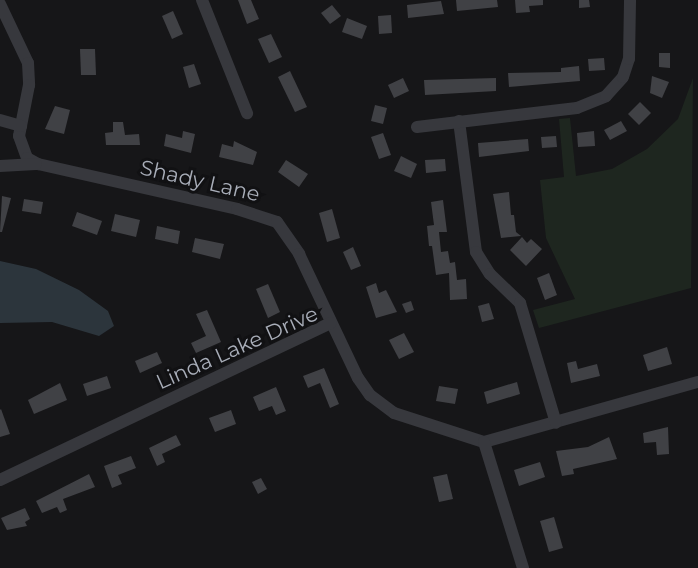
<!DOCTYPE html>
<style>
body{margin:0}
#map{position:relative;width:698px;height:568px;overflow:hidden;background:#161618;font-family:Montserrat,sans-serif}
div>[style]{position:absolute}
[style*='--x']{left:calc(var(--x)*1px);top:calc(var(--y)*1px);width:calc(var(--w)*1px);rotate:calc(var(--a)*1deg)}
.green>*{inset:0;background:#1e261f}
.water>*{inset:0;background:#2c353c}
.building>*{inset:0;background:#404145}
.minor>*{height:12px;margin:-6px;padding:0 6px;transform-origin:6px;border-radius:6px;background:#37383d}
span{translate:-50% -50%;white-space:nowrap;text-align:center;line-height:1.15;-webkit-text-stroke:6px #111113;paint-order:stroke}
.street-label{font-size:21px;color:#a8adb8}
</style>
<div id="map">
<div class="green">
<i style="clip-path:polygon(693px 78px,691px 288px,539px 328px,533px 310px,575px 299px,546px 238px,540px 180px,564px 177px,559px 119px,570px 118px,576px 176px,612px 169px,647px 149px,678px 119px)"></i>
</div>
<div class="water">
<i style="clip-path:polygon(0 261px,36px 269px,79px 290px,108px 311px,114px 326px,99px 336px,52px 322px,0 323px)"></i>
</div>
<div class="building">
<i style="clip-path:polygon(238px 0,251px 0,259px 19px,247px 24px)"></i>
<i style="clip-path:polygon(456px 0,497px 0,498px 7px,457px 11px)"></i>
<i style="clip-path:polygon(515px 0,543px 0,543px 5px,529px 6px,530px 12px,516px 13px)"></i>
<i style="clip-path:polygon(579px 0,589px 0,590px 7px,579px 8px)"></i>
<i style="clip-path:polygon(441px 1px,444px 14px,408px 18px,407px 5px)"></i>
<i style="clip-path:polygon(332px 5px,341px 16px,330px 24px,321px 13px)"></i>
<i style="clip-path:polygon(173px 11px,183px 34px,172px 39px,162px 16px)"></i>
<i style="clip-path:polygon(391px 15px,392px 33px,379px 34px,378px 16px)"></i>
<i style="clip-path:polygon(347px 18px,367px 26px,362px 39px,342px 32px)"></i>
<i style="clip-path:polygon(271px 34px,282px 57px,269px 63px,258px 39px)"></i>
<i style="clip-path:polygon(80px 49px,95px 49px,96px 75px,81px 75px)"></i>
<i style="clip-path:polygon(659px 53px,670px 53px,670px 68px,659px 67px)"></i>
<i style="clip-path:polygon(604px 58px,605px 70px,589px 71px,588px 59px)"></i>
<i style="clip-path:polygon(194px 64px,201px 84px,189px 88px,183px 67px)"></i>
<i style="clip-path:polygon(579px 66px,580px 81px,509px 87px,508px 73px,561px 72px,561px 68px)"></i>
<i style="clip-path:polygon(290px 71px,307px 107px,295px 112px,278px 77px)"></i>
<i style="clip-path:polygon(652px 76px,669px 82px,662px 98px,650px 93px)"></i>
<i style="clip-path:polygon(403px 78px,409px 91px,394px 98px,388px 85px)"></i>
<i style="clip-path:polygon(496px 78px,496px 91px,425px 95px,424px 80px)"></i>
<i style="clip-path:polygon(640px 102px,651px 113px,639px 125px,628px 114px)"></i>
<i style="clip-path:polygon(375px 105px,387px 108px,383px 124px,371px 121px)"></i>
<i style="clip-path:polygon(55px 106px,70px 110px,64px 134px,45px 129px)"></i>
<i style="clip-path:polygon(621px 121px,627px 131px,610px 140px,604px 130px)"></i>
<i style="clip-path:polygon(113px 122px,123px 122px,125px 135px,139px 134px,140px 145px,106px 145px,105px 133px,113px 132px)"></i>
<i style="clip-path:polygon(183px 131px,195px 134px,191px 153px,164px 146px,166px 134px,182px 138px)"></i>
<i style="clip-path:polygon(594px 131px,595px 146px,578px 147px,577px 133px)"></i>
<i style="clip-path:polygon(383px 133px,391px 155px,379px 159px,371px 137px)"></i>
<i style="clip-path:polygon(556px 136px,557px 147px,542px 148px,541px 137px)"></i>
<i style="clip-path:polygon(528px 139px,529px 151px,479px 157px,478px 143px)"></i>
<i style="clip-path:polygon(234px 141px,257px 152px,253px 165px,219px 157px,222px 144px,233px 147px)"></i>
<i style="clip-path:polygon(401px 156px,417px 164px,411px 178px,394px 171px)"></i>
<i style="clip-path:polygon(445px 159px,446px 171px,426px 173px,425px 160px)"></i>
<i style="clip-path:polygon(286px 160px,308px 174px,299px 187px,278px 172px)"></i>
<i style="clip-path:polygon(509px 192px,511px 215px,514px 215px,516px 232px,521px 236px,501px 238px,493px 194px)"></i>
<i style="clip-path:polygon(2px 196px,11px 198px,2px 232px,0 232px)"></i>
<i style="clip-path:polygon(24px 199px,43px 202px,41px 214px,22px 211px)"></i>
<i style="clip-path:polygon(443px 200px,447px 232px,439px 232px,441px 252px,448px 251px,450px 263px,455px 262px,457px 280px,466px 279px,467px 299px,450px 300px,449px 273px,436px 275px,432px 246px,429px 246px,427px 226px,434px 225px,431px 202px)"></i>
<i style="clip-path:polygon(332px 209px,340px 238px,327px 242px,319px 213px)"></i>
<i style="clip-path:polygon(77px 212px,102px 221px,97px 235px,72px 226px)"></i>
<i style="clip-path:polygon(115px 214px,140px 220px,136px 237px,111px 231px)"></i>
<i style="clip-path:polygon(157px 226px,180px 231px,178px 244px,155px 239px)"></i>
<i style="clip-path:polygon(522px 237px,527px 243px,531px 239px,542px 249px,526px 266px,510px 250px)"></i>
<i style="clip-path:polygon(195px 238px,224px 244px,220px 259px,192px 252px)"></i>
<i style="clip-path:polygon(353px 247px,361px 266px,351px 270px,343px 252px)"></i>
<i style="clip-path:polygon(549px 273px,557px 295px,545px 300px,537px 278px)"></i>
<i style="clip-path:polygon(376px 283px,379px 293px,386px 290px,397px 312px,376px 318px,366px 287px)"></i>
<i style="clip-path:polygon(268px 284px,280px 312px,268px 318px,256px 289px)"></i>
<i style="clip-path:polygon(411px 301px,414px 310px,406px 313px,402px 304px)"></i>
<i style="clip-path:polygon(489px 303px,494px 319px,482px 322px,478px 306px)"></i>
<i style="clip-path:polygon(207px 310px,221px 342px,196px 353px,191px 343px,206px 336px,196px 314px)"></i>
<i style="clip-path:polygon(404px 333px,414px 352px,399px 359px,389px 340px)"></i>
<i style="clip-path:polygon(667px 347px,672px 364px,648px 371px,643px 355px)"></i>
<i style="clip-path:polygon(157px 352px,162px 363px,140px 373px,135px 361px)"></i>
<i style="clip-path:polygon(576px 361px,578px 369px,597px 364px,600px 376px,571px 383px,567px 363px)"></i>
<i style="clip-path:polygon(324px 368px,339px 404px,330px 408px,320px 383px,308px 388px,303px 376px)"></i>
<i style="clip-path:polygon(107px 376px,111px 388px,87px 396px,83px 384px)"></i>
<i style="clip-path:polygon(517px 382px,520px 394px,487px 404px,484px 392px)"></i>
<i style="clip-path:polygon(60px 383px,67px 400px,34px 414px,28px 400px)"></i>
<i style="clip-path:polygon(439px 386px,458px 389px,455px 404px,436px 401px)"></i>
<i style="clip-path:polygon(276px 387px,286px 411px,276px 415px,272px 406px,259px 411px,253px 397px)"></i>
<i style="clip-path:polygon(1px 409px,10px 434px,0 437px,0 410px)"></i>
<i style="clip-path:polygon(231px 410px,236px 424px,215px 432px,209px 418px)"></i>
<i style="clip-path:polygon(668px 427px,669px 454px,657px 455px,656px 442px,644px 443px,643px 433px)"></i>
<i style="clip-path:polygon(176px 435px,181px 445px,162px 454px,165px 462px,157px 466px,149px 448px)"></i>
<i style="clip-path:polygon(609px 437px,617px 459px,573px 469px,574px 474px,562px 476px,556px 451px,588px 447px)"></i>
<i style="clip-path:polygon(131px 456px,136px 468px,118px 475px,122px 484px,112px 488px,104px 466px)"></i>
<i style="clip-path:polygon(540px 462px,545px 477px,519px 486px,514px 470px)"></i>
<i style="clip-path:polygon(89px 474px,95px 487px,63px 499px,67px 510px,60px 513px,57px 507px,42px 513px,36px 501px)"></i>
<i style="clip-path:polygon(447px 474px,453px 499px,439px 502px,433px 477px)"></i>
<i style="clip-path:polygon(261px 478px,267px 489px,258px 494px,252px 482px)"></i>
<i style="clip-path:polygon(25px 508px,30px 519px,25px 522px,27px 526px,7px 530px,1px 518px)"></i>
<i style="clip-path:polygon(554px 517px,563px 548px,549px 552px,540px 521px)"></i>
</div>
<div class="minor">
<i style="--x:202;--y:0;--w:122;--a:68.3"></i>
<i style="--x:0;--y:4;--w:65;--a:64.6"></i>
<i style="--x:28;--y:63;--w:22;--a:87"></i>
<i style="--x:29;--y:85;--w:52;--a:101.1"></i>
<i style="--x:19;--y:136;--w:23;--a:70"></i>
<i style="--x:27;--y:158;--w:13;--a:29"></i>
<i style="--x:38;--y:164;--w:204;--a:12.7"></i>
<i style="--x:237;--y:209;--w:42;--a:18"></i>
<i style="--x:277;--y:222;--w:39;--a:55"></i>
<i style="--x:299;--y:254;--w:137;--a:64.6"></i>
<i style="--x:358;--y:378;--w:21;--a:55"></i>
<i style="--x:370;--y:395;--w:30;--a:37"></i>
<i style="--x:394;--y:413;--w:95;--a:17.9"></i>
<i style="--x:484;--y:442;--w:222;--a:-15.7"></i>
<i style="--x:0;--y:120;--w:22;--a:16"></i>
<i style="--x:459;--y:121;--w:132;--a:82.6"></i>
<i style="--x:476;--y:252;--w:26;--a:58"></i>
<i style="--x:490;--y:274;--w:42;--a:44"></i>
<i style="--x:520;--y:303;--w:125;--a:73.3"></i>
<i style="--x:417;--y:127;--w:161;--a:-6.8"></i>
<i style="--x:577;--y:108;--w:31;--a:-22"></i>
<i style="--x:606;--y:96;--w:25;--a:-48"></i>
<i style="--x:623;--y:77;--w:19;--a:-72"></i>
<i style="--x:629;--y:59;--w:59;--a:-89"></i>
<i style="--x:0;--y:166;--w:36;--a:-3"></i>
<i style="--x:484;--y:442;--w:132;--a:72.8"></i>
<i style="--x:0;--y:480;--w:366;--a:-25.4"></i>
</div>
<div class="street-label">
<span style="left:200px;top:181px;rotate:13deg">Shady Lane</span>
<span style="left:237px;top:348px;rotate:-24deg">Linda Lake Drive</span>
</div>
</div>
